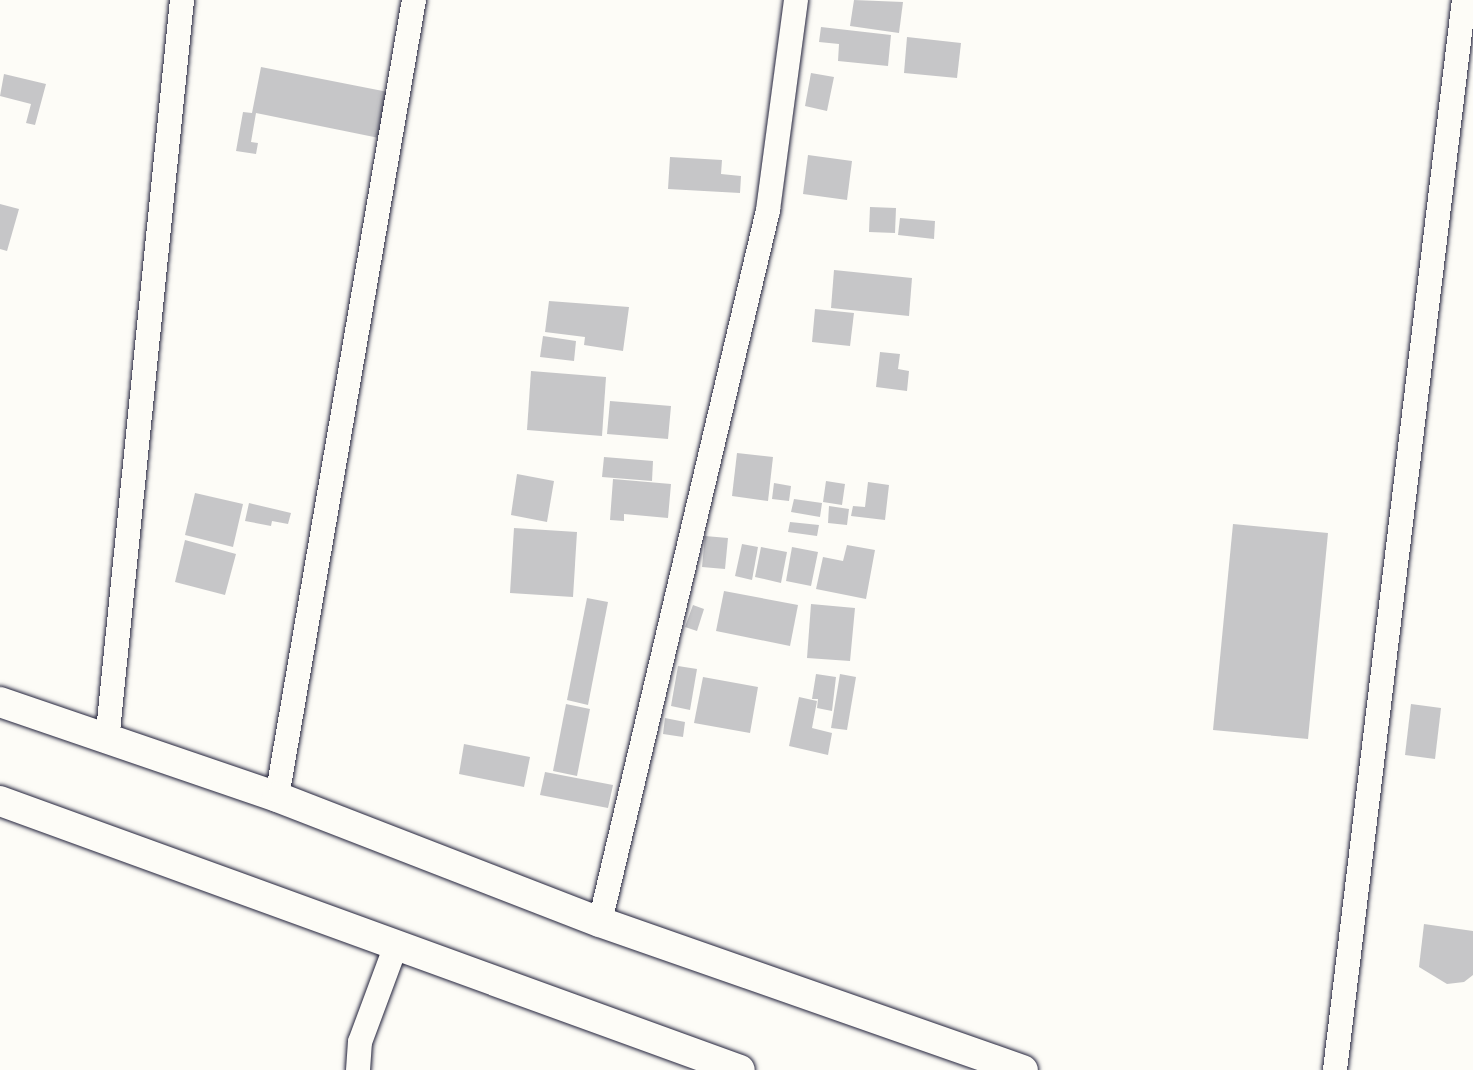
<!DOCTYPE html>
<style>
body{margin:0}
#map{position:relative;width:1473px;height:1070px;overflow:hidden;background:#fdfcf7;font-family:"Balsamiq Sans",sans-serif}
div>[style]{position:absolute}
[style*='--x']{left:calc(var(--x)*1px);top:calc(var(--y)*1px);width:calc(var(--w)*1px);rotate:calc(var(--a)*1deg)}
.building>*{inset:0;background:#c6c6c8}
.roads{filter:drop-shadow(0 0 2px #22223b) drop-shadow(0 0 2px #22223b)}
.minor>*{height:24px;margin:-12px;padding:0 12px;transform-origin:12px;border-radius:12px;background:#fdfcf7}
.major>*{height:30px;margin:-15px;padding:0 15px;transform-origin:15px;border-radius:15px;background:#fdfcf7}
span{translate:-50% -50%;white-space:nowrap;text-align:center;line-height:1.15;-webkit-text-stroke:5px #fdfcf7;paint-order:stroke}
</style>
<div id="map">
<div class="building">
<i style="clip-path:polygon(854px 0,903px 2px,899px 33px,850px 26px)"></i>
<i style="clip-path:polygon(821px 27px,891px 35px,888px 66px,838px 61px,839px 44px,819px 42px)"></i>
<i style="clip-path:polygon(907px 37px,961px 43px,957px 78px,904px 73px)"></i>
<i style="clip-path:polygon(261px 67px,388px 92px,379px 138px,256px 113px,251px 142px,258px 143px,256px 154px,236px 151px,243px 112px,252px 113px)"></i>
<i style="clip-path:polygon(811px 73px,834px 77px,827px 111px,805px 106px)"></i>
<i style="clip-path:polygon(4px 74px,46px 84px,35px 125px,26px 123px,31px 104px,0 96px)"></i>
<i style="clip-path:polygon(808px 155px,852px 161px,847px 200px,803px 194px)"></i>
<i style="clip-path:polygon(670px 157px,722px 160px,721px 174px,741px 176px,740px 193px,668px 189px)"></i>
<i style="clip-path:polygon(0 204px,19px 209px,7px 251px,0 249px)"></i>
<i style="clip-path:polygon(870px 207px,896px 208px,895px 233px,869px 232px)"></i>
<i style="clip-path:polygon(900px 218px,935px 221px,934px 239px,898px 235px)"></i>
<i style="clip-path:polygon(834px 270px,912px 278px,909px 316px,831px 308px)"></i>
<i style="clip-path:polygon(549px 301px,629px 307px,623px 351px,584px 345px,585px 337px,545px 332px)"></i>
<i style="clip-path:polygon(815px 309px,854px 313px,850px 346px,812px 342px)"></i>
<i style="clip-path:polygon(543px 336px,576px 341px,574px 361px,540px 357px)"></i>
<i style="clip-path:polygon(880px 352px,900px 354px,898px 369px,909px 371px,907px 391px,876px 387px)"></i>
<i style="clip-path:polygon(531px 371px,606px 377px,602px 436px,527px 430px)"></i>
<i style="clip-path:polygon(610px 401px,671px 406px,668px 439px,607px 434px)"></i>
<i style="clip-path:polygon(737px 453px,773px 457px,768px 501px,732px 496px)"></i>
<i style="clip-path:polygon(604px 457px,653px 461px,652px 481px,602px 477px)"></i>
<i style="clip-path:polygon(517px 474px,554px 481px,547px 522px,511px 515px)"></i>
<i style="clip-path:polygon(613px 479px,671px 484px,668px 518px,624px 514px,624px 521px,610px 520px)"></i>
<i style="clip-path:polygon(826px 481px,845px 484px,842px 505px,823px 502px)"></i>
<i style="clip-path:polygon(868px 482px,889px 485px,885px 520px,851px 516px,853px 506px,865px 507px)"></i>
<i style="clip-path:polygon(774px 483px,791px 486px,789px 501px,772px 499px)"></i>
<i style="clip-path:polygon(195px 493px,243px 504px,233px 547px,185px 535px)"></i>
<i style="clip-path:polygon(794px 499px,822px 503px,820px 517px,791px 512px)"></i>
<i style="clip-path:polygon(249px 503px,291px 513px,288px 524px,272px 521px,271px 526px,245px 521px)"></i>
<i style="clip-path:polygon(829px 506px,849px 509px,847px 525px,828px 523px)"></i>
<i style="clip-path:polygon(790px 522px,819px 525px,817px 536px,788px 532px)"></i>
<i style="clip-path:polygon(1233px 524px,1328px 533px,1308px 739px,1213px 730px)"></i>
<i style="clip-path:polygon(514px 528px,577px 532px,573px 597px,510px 593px)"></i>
<i style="clip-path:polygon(705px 536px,728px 538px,725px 569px,702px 567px)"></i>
<i style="clip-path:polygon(185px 540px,236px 554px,225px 595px,175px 582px)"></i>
<i style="clip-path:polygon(742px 544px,758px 547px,752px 580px,735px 576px)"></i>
<i style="clip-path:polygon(847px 545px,875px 550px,866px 599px,816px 589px,823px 557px,843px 561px)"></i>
<i style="clip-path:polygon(761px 547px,787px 552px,781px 583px,755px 577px)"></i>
<i style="clip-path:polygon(792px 547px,818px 552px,811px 586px,786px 581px)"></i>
<i style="clip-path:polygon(724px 591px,798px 605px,790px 646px,716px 631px)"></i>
<i style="clip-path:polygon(587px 598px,608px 602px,588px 705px,567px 700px)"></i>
<i style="clip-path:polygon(811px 604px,855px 608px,850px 661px,807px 658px)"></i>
<i style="clip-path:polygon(693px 605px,704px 609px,697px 631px,685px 627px)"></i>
<i style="clip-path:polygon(678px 666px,697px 669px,690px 710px,671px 706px)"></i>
<i style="clip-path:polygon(816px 674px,836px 677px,832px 711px,817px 708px,818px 699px,812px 699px)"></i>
<i style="clip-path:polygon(840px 674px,856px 677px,847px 730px,831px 728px)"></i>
<i style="clip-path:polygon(703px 677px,758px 687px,750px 733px,694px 723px)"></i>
<i style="clip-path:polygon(799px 697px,817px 701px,812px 728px,832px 733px,828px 755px,789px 746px)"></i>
<i style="clip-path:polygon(566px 704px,590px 709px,577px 776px,553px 771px)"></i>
<i style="clip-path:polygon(1411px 704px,1441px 708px,1435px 759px,1405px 755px)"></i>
<i style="clip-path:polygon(665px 718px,685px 722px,683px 737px,663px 734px)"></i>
<i style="clip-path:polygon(464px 744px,530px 757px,524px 787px,459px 774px)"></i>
<i style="clip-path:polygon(545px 772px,613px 785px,608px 808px,540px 795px)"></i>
<i style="clip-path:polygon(1424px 924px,1473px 931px,1473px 975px,1464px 982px,1447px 984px,1419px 967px)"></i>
</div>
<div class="roads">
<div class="minor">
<i style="--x:107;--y:741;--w:745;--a:-84.22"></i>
<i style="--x:277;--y:797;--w:809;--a:-80.25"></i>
<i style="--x:600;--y:922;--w:732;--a:-76.72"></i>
<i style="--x:768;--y:210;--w:212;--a:-82.4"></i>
<i style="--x:358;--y:1070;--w:28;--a:-86"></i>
<i style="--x:360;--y:1042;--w:103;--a:-69.6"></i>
<i style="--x:1335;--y:1070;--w:1078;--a:-83.13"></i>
</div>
<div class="major">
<i style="--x:0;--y:702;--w:293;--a:18.9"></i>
<i style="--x:277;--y:797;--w:346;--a:21.2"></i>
<i style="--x:600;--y:922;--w:448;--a:19.3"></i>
<i style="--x:0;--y:801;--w:787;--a:19.98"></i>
</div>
</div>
</div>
